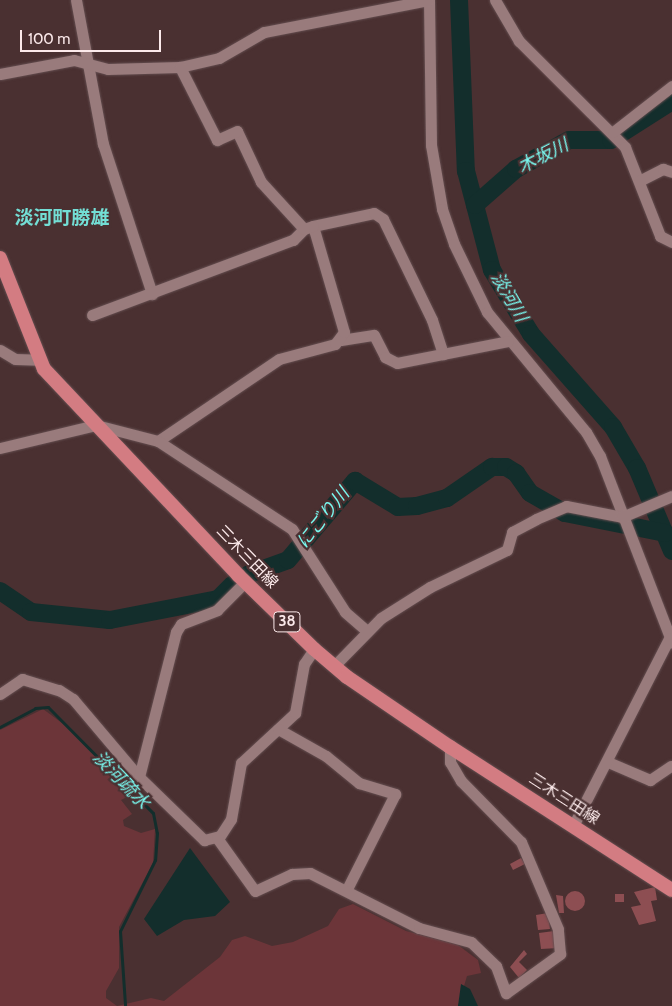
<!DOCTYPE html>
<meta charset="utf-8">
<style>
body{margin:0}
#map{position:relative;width:672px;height:1006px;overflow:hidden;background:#4a3031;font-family:Cabin,"Noto Sans JP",sans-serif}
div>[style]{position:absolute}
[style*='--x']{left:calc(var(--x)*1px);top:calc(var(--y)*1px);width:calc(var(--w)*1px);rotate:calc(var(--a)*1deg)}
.green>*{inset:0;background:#6c3539}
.water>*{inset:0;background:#132e2c}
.stream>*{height:3px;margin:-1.5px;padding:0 1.5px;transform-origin:1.5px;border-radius:1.5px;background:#132e2c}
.river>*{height:18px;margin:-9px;padding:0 9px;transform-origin:9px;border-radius:9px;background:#132e2c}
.building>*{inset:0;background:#8d4e52}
.round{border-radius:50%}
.roads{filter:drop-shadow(0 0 1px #644e50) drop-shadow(0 0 1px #644e50)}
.minor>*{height:11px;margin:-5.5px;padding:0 5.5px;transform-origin:5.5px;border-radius:5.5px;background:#997b7c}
.primary>*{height:14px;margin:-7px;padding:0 7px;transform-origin:7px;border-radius:7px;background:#d37c82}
span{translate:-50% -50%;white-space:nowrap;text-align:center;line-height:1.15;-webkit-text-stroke:4.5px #4a3031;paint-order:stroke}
.shield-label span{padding:1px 4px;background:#4a3031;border:1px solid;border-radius:4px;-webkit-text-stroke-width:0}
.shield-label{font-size:15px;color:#fceaeb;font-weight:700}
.street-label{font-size:16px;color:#fceaeb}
.water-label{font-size:18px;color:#79f9f0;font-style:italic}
.quarter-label{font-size:19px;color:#73ded5;font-weight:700}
.scale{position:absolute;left:20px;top:30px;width:141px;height:22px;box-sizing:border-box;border:2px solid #fceaeb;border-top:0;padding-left:6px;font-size:15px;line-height:18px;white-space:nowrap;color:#fceaeb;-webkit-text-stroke:4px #4a3031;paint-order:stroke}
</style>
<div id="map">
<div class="green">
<i style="clip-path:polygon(43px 709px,66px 726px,133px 794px,121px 800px,132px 814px,123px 820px,124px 826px,141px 833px,155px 829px,153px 863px,119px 927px,119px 968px,106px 991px,106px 998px,117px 1006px,151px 998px,164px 1001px,220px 957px,232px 940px,245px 936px,272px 946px,293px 942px,328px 926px,339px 909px,353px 904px,406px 931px,458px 945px,478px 960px,481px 973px,467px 976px,458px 1006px,0 1006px,0 730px)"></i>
</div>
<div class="water">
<i style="clip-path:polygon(190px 848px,230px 902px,215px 916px,184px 920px,157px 936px,144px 919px)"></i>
<i style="clip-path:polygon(461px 984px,470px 989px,478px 1006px,458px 1006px)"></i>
</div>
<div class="stream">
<i style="--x:0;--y:727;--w:40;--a:-28"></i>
<i style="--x:35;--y:708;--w:13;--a:-4"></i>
<i style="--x:48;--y:707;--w:149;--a:45.3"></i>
<i style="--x:153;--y:813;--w:20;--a:79"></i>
<i style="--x:157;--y:833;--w:27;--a:94"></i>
<i style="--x:155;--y:860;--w:79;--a:116.2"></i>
<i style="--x:120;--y:931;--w:74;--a:86.1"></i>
</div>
<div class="river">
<i style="--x:459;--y:0;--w:171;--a:87.7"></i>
<i style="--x:466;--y:171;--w:102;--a:75.3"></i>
<i style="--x:492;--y:270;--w:75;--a:58.6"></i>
<i style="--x:531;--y:334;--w:124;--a:48.6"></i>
<i style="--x:613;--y:427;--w:48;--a:59.7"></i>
<i style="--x:637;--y:468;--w:90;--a:67.1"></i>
<i style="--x:475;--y:205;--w:55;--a:-41.3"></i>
<i style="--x:516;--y:169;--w:60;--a:-28.7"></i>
<i style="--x:569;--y:140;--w:42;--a:0"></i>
<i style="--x:611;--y:140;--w:72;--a:-32.6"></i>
<i style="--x:249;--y:574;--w:41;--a:-19.7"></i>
<i style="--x:288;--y:560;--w:104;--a:-49.7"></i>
<i style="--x:355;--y:481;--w:50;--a:31.2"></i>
<i style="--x:398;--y:507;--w:19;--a:-3"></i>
<i style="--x:417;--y:506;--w:31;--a:-15"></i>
<i style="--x:447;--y:498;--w:55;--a:-34.6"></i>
<i style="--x:492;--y:467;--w:14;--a:0"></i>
<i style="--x:506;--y:467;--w:12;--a:31"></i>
<i style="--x:516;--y:473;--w:24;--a:55"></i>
<i style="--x:530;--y:493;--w:40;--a:29.7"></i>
<i style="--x:565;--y:513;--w:102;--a:11.3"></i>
<i style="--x:0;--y:591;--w:37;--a:34"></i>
<i style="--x:31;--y:612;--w:79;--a:5.8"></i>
<i style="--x:110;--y:620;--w:110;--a:-11"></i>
<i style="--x:218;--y:599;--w:20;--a:-45"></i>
</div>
<div class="building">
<i style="clip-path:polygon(521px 858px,525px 864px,513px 870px,510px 864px)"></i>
<i style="clip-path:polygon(655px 887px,657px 900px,651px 901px,656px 921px,639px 925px,631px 907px,641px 905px,634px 892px)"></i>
<i class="round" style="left:565px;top:891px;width:20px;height:20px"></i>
<i style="clip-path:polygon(615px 894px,624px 894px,624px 902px,615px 902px)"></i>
<i style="clip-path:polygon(556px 895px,563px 896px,564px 913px,559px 913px)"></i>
<i style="clip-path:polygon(548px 913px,550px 929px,538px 930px,536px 915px)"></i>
<i style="clip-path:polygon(554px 931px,558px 948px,541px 949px,539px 933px)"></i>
<i style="clip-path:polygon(524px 950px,527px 954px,519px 962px,527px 970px,519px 978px,510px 967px)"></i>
</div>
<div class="roads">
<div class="minor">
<i style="--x:76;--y:0;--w:147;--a:79.4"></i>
<i style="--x:103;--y:144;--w:158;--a:71.9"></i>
<i style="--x:429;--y:0;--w:145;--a:89.2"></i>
<i style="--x:431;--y:145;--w:65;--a:80.2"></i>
<i style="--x:442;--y:209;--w:37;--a:71"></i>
<i style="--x:454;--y:244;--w:76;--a:64.1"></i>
<i style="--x:487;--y:312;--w:156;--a:50.5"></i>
<i style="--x:586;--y:432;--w:28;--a:60"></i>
<i style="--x:600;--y:456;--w:200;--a:68.9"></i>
<i style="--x:495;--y:0;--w:48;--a:59.7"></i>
<i style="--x:519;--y:41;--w:150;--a:45"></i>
<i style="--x:625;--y:147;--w:96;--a:68.5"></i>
<i style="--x:660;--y:236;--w:13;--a:27"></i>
<i style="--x:0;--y:74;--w:75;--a:-10.7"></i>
<i style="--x:74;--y:60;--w:35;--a:15"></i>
<i style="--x:108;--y:69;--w:72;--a:-1.6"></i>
<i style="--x:180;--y:67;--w:40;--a:-13"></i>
<i style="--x:219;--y:58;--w:52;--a:-30"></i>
<i style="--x:264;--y:32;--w:167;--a:-11"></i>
<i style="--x:613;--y:132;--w:75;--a:-37.9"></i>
<i style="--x:639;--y:181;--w:27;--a:-27"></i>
<i style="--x:663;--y:169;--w:9;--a:18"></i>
<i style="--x:313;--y:226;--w:62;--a:-12"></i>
<i style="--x:374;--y:213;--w:11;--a:34"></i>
<i style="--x:383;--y:219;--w:112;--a:64.1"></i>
<i style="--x:432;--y:320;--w:36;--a:72"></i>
<i style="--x:92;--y:315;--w:215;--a:-20.5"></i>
<i style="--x:293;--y:240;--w:16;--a:-45"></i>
<i style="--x:341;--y:340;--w:33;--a:-9"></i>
<i style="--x:374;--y:335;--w:25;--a:63"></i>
<i style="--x:385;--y:357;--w:13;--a:27"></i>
<i style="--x:397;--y:363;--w:113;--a:-11.2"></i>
<i style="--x:0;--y:350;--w:17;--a:31"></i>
<i style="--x:15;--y:359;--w:23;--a:2"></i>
<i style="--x:158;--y:441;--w:146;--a:-34.1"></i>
<i style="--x:279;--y:359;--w:58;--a:-15"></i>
<i style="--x:335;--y:344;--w:15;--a:-53"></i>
<i style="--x:344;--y:332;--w:110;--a:-106.3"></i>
<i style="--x:313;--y:226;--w:9;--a:162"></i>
<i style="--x:304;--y:229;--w:64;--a:-132.5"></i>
<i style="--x:261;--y:182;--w:56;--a:-115.2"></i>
<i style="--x:237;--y:131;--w:22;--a:156"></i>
<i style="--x:217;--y:140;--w:82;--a:-116.9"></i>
<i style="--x:0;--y:448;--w:99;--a:-13.5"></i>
<i style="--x:96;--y:425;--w:64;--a:14.5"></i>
<i style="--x:158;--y:441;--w:160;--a:33.3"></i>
<i style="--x:292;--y:529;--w:98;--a:57.4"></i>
<i style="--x:345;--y:612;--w:29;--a:41"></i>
<i style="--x:334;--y:666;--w:67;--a:-45.6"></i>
<i style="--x:381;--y:618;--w:58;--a:-32.3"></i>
<i style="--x:430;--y:587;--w:85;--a:-25.7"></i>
<i style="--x:507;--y:550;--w:19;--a:-74"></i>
<i style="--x:512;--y:532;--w:27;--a:-28"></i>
<i style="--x:536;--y:519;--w:33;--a:-23"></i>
<i style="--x:566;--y:506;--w:57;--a:11.1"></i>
<i style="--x:622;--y:517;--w:54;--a:-22.8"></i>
<i style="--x:0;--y:694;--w:27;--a:-34"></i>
<i style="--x:22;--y:679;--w:39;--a:17"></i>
<i style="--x:59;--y:690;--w:17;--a:33"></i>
<i style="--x:73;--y:699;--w:102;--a:49.8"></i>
<i style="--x:139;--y:777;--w:91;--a:44.1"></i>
<i style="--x:204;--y:840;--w:16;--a:-14"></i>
<i style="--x:220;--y:836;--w:20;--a:-57"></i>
<i style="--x:231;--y:819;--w:57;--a:-79.9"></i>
<i style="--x:241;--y:763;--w:74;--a:-42.8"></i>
<i style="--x:295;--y:713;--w:50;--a:-79.6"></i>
<i style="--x:304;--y:664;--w:18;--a:-56"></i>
<i style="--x:278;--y:729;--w:55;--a:29.4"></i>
<i style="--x:326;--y:756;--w:43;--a:39.3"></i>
<i style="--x:359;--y:783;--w:38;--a:17"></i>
<i style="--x:395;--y:794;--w:106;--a:116.8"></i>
<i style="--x:608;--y:762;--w:46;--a:23.2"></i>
<i style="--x:650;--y:780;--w:25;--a:-34"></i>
<i style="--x:139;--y:777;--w:150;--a:-75.7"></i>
<i style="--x:176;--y:632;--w:9;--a:-58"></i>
<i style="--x:181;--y:624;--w:39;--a:-21"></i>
<i style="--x:217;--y:610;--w:40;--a:-45"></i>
<i style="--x:573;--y:826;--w:211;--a:-62.9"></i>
<i style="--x:217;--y:838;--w:65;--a:54.4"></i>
<i style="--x:255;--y:891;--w:41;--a:-24.7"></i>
<i style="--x:292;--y:874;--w:18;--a:-3"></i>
<i style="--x:310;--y:873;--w:122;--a:26.8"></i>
<i style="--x:419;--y:928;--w:54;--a:15.1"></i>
<i style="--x:471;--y:942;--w:35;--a:44"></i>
<i style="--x:496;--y:966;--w:29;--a:70"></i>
<i style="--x:506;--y:993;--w:67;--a:-35.8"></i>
<i style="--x:560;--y:954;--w:25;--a:-95"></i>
<i style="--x:558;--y:929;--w:95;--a:-113"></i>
<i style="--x:521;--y:842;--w:86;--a:-134.5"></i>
<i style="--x:461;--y:781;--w:22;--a:-120"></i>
<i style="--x:450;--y:762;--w:15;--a:-90"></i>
</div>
<div class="primary">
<i style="--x:0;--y:258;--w:119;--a:68.4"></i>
<i style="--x:44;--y:369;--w:283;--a:46.7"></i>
<i style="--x:238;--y:575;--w:106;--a:44.2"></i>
<i style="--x:314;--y:649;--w:43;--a:40.3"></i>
<i style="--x:347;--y:677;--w:125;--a:34.2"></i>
<i style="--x:450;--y:747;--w:264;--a:32.8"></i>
</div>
</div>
<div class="shield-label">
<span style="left:287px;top:622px">38</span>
</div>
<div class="street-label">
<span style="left:247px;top:557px;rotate:46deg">三木三田線</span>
<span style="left:564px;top:799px;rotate:33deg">三木三田線</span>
</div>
<div class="water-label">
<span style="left:543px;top:156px;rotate:-27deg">木坂川</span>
<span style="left:509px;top:297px;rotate:60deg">淡河川</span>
<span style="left:323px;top:518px;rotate:-51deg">にごり川</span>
<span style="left:121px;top:780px;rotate:46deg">淡河疏水</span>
</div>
<div class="quarter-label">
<span style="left:62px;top:218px">淡河町勝雄</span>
</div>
<div class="scale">100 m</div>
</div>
